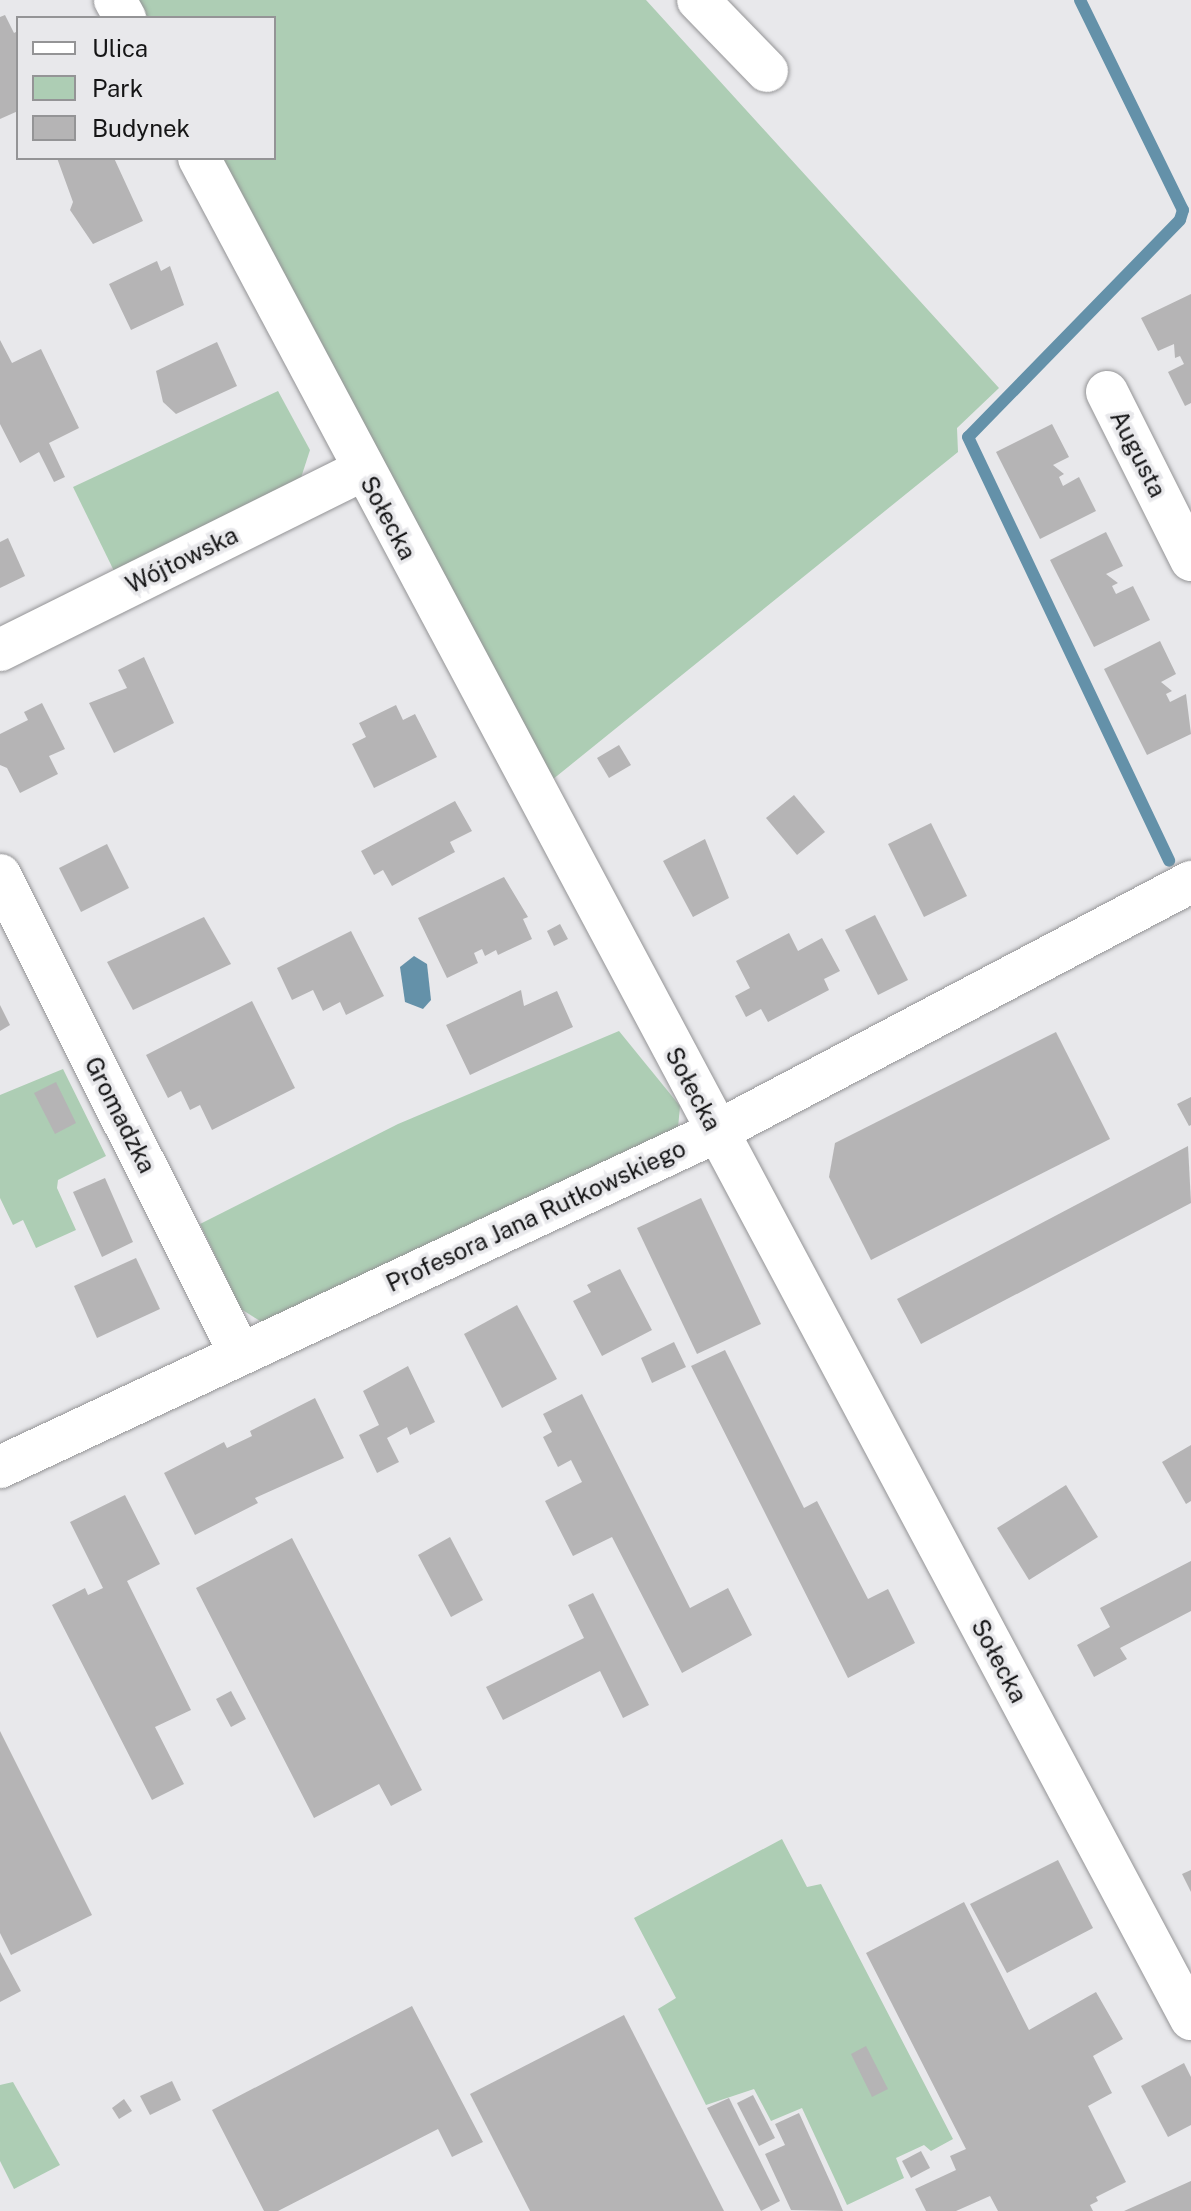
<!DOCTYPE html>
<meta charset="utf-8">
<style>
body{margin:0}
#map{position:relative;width:1191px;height:2211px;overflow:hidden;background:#e8e8eb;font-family:"Public Sans",sans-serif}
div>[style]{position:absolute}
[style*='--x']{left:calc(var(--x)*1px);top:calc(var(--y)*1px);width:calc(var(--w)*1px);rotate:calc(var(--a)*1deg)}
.green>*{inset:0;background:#adcdb4}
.water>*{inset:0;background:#6491a9}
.stream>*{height:12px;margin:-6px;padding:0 6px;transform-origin:6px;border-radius:6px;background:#6491a9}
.building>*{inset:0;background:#b5b4b5}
.roads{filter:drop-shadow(0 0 2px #949496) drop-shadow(0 0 2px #949496)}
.minor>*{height:42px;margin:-21px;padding:0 21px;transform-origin:21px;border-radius:21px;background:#fff}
span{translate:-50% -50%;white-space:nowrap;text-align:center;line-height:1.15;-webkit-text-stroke:7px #e8e8eb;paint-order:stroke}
.street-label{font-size:24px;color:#151516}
.legend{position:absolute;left:16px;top:16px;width:260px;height:144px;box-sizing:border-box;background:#e8e8eb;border:2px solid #949496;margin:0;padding:10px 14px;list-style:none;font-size:24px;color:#151516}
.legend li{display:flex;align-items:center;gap:16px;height:40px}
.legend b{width:40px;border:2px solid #949496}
</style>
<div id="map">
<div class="green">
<i style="clip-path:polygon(131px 0,646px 0,999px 388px,957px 428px,958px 452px,547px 784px,215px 158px,274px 158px,274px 18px,140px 18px)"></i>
<i style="clip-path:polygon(278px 391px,310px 450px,298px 487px,115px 573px,73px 487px)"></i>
<i style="clip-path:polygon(619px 1031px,680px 1106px,678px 1128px,265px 1324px,241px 1309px,200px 1224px,398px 1124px)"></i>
<i style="clip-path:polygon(63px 1069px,106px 1156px,58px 1180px,57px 1188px,76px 1230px,36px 1248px,23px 1220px,13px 1225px,0 1198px,0 1095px)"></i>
<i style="clip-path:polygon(782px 1839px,807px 1887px,821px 1884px,953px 2139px,931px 2151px,924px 2145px,896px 2158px,904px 2178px,847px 2205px,802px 2108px,771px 2121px,754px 2089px,706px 2105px,658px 2009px,676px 1998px,634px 1918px)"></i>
<i style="clip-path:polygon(13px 2082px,60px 2165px,14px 2189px,0 2161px,0 2085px)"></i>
</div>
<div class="water">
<i style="clip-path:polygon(414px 956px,427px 964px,431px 1000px,423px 1009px,405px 1002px,400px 967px)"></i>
</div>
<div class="stream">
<i style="--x:1080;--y:0;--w:234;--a:63.9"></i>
<i style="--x:1183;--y:210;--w:10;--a:107"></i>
<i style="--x:1180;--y:220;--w:303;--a:134.3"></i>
<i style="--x:968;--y:437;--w:469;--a:64.6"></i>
</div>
<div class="building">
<i style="clip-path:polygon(5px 15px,14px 33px,18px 31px,18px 111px,0 119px,0 17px)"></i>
<i style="clip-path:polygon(57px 158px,114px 158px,143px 221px,93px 244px,70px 210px,73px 202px)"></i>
<i style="clip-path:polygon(157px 261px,161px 271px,170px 266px,184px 305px,131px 330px,109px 284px)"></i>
<i style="clip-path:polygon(1191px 294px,1191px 403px,1185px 406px,1168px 372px,1184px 364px,1180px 356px,1175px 358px,1174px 344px,1158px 351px,1141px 318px)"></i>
<i style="clip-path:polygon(0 340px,12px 363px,41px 349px,79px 428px,49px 443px,65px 477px,54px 482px,39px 452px,20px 463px,0 424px)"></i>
<i style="clip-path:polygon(217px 342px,237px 386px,176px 414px,163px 402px,156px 371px)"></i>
<i style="clip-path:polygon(1052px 424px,1069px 457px,1053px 465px,1064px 474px,1059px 477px,1063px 486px,1079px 477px,1096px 511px,1040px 539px,996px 452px)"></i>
<i style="clip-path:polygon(1106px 532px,1123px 566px,1106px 574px,1118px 583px,1112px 586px,1116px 594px,1133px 586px,1150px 620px,1094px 647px,1050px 560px)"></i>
<i style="clip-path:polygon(8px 538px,25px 576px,0 588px,0 542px)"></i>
<i style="clip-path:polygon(1160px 641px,1176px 674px,1161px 682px,1172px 691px,1166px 694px,1170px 702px,1186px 694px,1191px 734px,1147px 755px,1104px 669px)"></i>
<i style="clip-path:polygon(144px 657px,174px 723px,114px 753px,89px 703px,127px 688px,118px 670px)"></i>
<i style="clip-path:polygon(42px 703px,65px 749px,49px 756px,58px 774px,20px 793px,7px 768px,0 765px,0 734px,28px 720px,24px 712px)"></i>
<i style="clip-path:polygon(396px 705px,403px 720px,415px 714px,437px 757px,374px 788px,352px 744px,366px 737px,359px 723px)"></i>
<i style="clip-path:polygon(619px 745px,631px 765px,609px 778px,597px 758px)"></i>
<i style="clip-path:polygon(794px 795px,825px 832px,797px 855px,766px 818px)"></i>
<i style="clip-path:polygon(455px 801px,472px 831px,450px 842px,455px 852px,392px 886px,383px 870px,374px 875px,361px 851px)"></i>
<i style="clip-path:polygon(931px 823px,967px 896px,924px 917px,888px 844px)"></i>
<i style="clip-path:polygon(705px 839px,729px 898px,693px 917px,663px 861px)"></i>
<i style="clip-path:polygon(107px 844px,129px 888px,81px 912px,59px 868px)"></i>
<i style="clip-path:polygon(504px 877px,528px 917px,523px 919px,532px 939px,498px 955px,496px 950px,485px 956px,482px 949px,474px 953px,478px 963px,447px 978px,418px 918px)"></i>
<i style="clip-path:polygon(875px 915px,908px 980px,878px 995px,845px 930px)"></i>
<i style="clip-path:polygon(204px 917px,231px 964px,133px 1010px,107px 962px)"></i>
<i style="clip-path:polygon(560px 924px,568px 939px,554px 946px,547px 931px)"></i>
<i style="clip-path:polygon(351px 931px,384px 996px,346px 1015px,340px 1002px,323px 1011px,313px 990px,292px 1000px,277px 968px)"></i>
<i style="clip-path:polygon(789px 933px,798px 951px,822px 938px,840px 971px,824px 979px,829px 990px,768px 1022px,761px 1009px,746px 1017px,735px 996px,750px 988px,736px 961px)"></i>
<i style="clip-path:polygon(521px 990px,524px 1006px,557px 991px,573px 1027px,470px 1075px,446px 1025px)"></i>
<i style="clip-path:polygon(252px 1001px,295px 1088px,212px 1130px,200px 1105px,190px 1110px,181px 1091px,168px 1098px,146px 1055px)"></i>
<i style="clip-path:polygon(0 1005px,10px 1025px,0 1031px)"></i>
<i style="clip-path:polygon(1056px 1032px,1110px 1139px,871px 1260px,829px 1177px,835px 1143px)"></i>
<i style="clip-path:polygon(56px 1082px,76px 1123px,55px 1134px,34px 1093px)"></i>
<i style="clip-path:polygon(1191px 1097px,1191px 1125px,1189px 1126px,1177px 1104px)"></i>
<i style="clip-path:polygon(1188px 1146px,1191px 1203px,921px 1344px,897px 1299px)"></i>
<i style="clip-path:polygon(105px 1178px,133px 1242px,102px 1257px,73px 1192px)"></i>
<i style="clip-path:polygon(701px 1198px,761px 1324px,697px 1354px,637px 1228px)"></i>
<i style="clip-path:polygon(136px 1258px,160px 1309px,97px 1338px,74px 1286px)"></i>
<i style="clip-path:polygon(620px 1269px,652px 1330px,602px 1356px,573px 1301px,591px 1292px,587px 1285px)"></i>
<i style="clip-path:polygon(517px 1305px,557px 1379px,502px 1408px,464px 1334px)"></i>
<i style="clip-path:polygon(674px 1342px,686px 1367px,652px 1383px,641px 1358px)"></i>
<i style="clip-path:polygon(725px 1350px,804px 1508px,817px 1501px,868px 1599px,888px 1589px,915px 1643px,848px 1678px,691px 1366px)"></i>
<i style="clip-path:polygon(408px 1366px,435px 1422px,410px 1435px,407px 1427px,387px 1438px,399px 1462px,377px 1473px,359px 1435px,379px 1425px,363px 1391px)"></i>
<i style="clip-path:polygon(582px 1394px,690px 1608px,728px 1588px,752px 1635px,682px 1673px,612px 1537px,573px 1556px,545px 1501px,582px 1482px,571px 1460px,558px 1467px,543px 1437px,552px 1432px,543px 1414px)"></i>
<i style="clip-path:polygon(315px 1398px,344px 1458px,255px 1498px,258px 1503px,195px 1535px,164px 1473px,224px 1442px,227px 1448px,252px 1436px,250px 1431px)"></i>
<i style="clip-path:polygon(1191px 1445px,1191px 1501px,1186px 1504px,1162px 1462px)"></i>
<i style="clip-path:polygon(1066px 1485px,1098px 1537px,1029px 1580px,997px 1528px)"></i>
<i style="clip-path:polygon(125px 1495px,160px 1564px,127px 1581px,191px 1710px,155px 1727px,184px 1784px,152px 1800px,52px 1605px,85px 1588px,88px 1595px,103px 1588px,70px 1522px)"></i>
<i style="clip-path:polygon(450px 1537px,483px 1600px,451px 1617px,418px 1555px)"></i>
<i style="clip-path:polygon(292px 1538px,422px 1790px,391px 1806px,379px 1784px,314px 1818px,196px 1588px)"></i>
<i style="clip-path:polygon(1191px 1561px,1191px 1611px,1120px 1648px,1127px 1659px,1094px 1677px,1077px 1645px,1110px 1627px,1100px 1608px)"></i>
<i style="clip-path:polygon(593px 1593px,649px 1705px,623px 1718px,600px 1671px,503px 1720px,486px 1687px,584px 1638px,568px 1605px)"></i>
<i style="clip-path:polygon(231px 1691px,246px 1719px,231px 1727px,216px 1699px)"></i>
<i style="clip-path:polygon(0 1731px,92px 1915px,11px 1955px,0 1933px)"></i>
<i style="clip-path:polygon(1058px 1860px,1093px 1928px,1007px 1973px,970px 1904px)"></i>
<i style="clip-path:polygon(1191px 1870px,1191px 1892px,1182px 1874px)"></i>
<i style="clip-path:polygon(964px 1902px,1029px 2030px,1096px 1992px,1123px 2039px,1093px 2056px,1112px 2093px,1088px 2106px,1126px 2182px,1096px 2197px,1098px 2201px,1090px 2205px,1093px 2211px,998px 2211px,990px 2196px,956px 2211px,926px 2211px,915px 2189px,956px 2170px,950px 2156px,966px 2149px,866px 1953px)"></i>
<i style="clip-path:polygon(0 1952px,21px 1991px,0 2002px)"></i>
<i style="clip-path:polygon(412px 2006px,483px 2142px,452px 2157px,438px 2129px,278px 2211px,264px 2211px,212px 2110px)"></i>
<i style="clip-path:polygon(624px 2015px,724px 2211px,530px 2211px,470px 2094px)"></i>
<i style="clip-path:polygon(866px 2046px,888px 2089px,872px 2097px,851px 2054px)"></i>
<i style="clip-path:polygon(1184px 2063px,1191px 2077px,1191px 2125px,1168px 2137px,1141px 2086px)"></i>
<i style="clip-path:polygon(172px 2081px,181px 2100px,150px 2115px,140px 2096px)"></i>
<i style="clip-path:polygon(753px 2095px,775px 2138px,759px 2146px,737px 2103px)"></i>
<i style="clip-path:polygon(729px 2098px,780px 2201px,761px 2211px,707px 2108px)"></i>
<i style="clip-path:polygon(124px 2099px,132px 2111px,119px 2119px,112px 2108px)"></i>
<i style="clip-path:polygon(799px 2113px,834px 2190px,843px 2211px,791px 2210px,765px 2154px,785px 2145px,775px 2124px)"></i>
<i style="clip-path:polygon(921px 2151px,930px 2168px,911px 2178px,902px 2161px)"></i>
<i style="clip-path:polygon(1191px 2181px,1191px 2211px,1124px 2211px)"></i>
</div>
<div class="roads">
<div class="minor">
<i style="--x:115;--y:0;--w:21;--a:61"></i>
<i style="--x:698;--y:0;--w:99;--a:45.8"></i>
<i style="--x:199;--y:158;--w:2109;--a:61.94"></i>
<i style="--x:1107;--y:392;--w:188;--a:63.4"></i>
<i style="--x:0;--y:650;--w:405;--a:-26.4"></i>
<i style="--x:0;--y:875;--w:536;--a:63.39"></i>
<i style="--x:0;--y:1467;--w:790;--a:-25.07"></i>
<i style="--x:716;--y:1132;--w:537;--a:-27.76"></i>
</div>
</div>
<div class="street-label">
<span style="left:1138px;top:454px;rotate:63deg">Augusta</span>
<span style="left:388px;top:518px;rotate:62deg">Sołecka</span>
<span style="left:182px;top:560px;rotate:-26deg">Wójtowska</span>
<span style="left:693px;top:1089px;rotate:62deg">Sołecka</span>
<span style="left:120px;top:1115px;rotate:63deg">Gromadzka</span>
<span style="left:536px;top:1216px;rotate:-25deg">Profesora Jana Rutkowskiego</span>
<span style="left:999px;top:1661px;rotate:62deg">Sołecka</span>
</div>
<ul class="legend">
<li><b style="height:10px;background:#fff"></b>Ulica</li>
<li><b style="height:22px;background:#adcdb4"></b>Park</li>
<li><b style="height:22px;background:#b5b4b5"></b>Budynek</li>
</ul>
</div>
